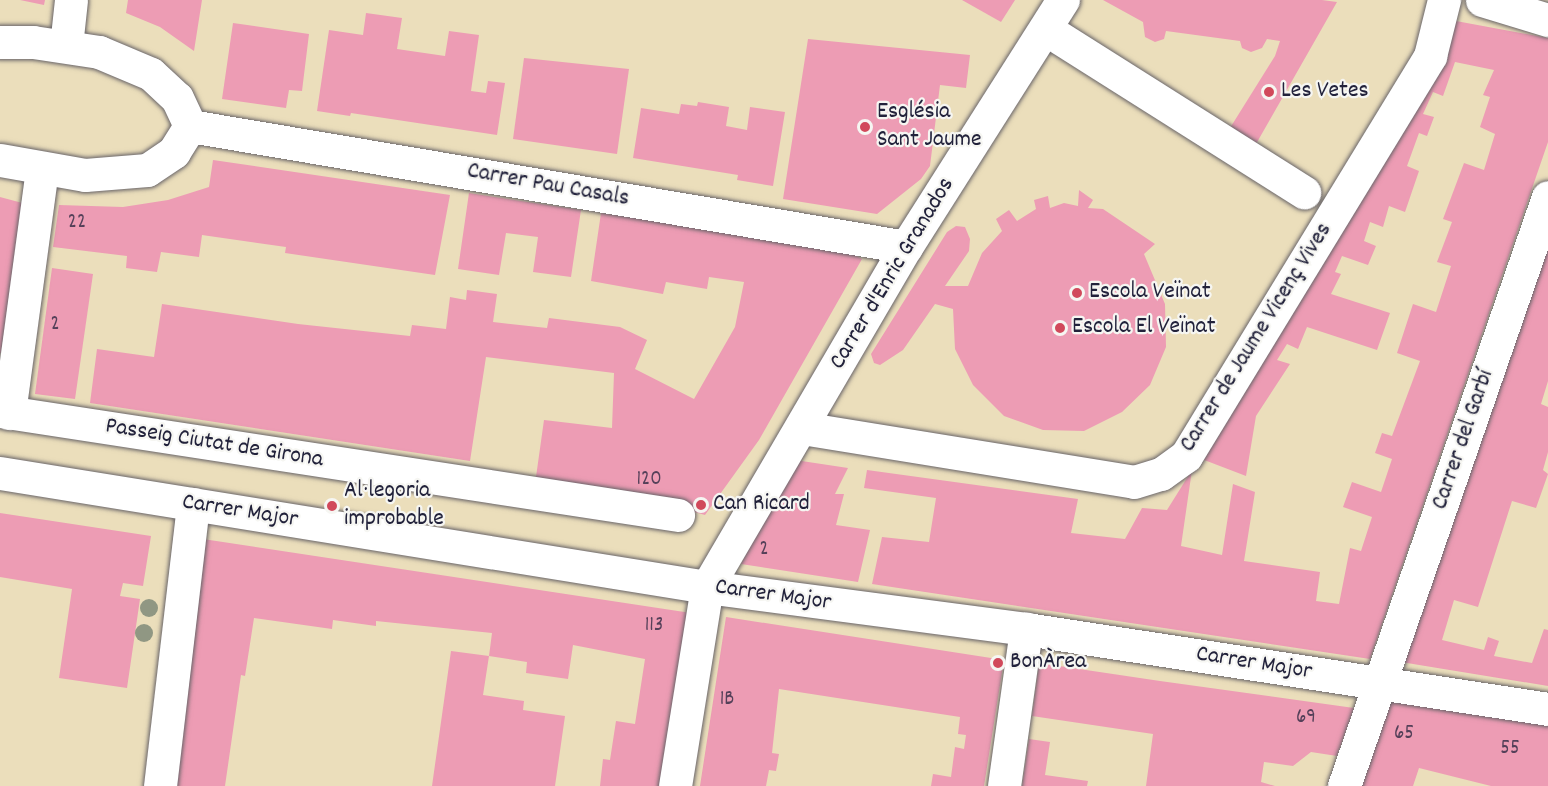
<!DOCTYPE html>
<meta charset="utf-8">
<style>
body{margin:0}
#map{position:relative;width:1548px;height:786px;overflow:hidden;background:#ebdebb;font-family:Dekko,sans-serif}
div>[style]{position:absolute}
[style*='--x']{left:calc(var(--x)*1px);top:calc(var(--y)*1px);width:calc(var(--w)*1px);rotate:calc(var(--a)*1deg)}
.building>*{inset:0;background:#ed9cb4}
.roads{filter:drop-shadow(0 0 2px #686468) drop-shadow(0 0 2px #686468)}
.minor>*{height:33px;margin:-16.5px;padding:0 16.5px;transform-origin:16.5px;border-radius:16.5px;background:#fff}
.trees>*{width:18px;height:18px;margin:-9px;border-radius:50%;background:#909783}
.dots>*{width:16px;height:16px;translate:-50% -50%;box-sizing:border-box;border:3px solid #f6f6f2;border-radius:50%}
span{translate:-50% -50%;white-space:nowrap;text-align:center;line-height:1.15;-webkit-text-stroke:4.5px #f6f6f2;paint-order:stroke}
.number-label{font-size:21px;color:#554059}
.number-label span{-webkit-text-stroke-width:0}
.poi-label{font-size:24px;color:#22223b}
.left{translate:0 -50%;text-align:left}
.street-label{font-size:24px;color:#22223b}
</style>
<div id="map">
<div class="building">
<i style="clip-path:polygon(20px 0,45px 0,44px 5px)"></i>
<i style="clip-path:polygon(128px 0,202px 0,194px 51px,160px 27px,126px 13px)"></i>
<i style="clip-path:polygon(962px 0,1015px 0,1001px 22px)"></i>
<i style="clip-path:polygon(1103px 0,1322px 0,1337px 2px,1256px 144px,1230px 128px,1275px 56px,1280px 41px,1267px 39px,1262px 48px,1251px 52px,1242px 48px,1240px 41px,1166px 31px,1164px 39px,1155px 42px,1145px 37px,1143px 22px)"></i>
<i style="clip-path:polygon(366px 13px,402px 18px,397px 49px,445px 56px,449px 31px,479px 35px,471px 91px,486px 93px,488px 81px,505px 83px,497px 135px,351px 113px,350px 116px,317px 111px,329px 30px,363px 35px)"></i>
<i style="clip-path:polygon(1456px 21px,1548px 38px,1548px 142px,1370px 659px,872px 584px,882px 537px,929px 542px,936px 498px,864px 488px,867px 470px,1078px 499px,1071px 533px,1125px 539px,1142px 508px,1167px 510px,1192px 470px,1181px 546px,1222px 555px,1233px 484px,1255px 492px,1244px 561px,1320px 572px,1316px 601px,1339px 604px,1350px 548px,1361px 551px,1372px 517px,1343px 507px,1352px 482px,1381px 492px,1392px 459px,1375px 453px,1382px 433px,1392px 436px,1420px 361px,1397px 353px,1413px 304px,1436px 312px,1451px 266px,1437px 262px,1452px 222px,1443px 219px,1464px 163px,1484px 170px,1495px 134px,1480px 127px,1490px 97px,1483px 95px,1494px 70px,1455px 62px,1443px 96px,1433px 92px,1423px 114px,1434px 117px,1427px 136px,1419px 133px,1407px 166px,1419px 171px,1405px 212px,1389px 206px,1383px 227px,1370px 222px,1364px 241px,1376px 246px,1368px 265px,1342px 256px,1335px 272px,1341px 274px,1331px 294px,1390px 313px,1377px 350px,1307px 327px,1298px 349px,1287px 344px,1277px 360px,1290px 364px,1256px 416px,1246px 476px,1199px 458px,1438px 60px)"></i>
<i style="clip-path:polygon(233px 23px,309px 34px,302px 91px,289px 90px,286px 108px,222px 99px)"></i>
<i style="clip-path:polygon(808px 39px,970px 55px,966px 88px,940px 85px,930px 166px,921px 179px,877px 214px,783px 199px)"></i>
<i style="clip-path:polygon(524px 58px,629px 69px,617px 154px,513px 139px)"></i>
<i style="clip-path:polygon(698px 102px,729px 107px,726px 126px,747px 130px,750px 107px,785px 112px,773px 186px,737px 180px,738px 175px,633px 158px,641px 108px,679px 114px,681px 104px,697px 106px)"></i>
<i style="clip-path:polygon(213px 160px,450px 195px,435px 275px,285px 253px,286px 247px,202px 235px,199px 257px,161px 252px,157px 272px,126px 268px,127px 256px,53px 247px,59px 205px,123px 207px,168px 200px,209px 187px)"></i>
<i style="clip-path:polygon(1079px 190px,1093px 200px,1088px 208px,1103px 209px,1155px 244px,1144px 254px,1165px 304px,1166px 347px,1150px 385px,1122px 412px,1084px 431px,1043px 430px,1004px 416px,973px 385px,955px 349px,953px 309px,935px 304px,903px 350px,880px 365px,874px 363px,871px 354px,947px 232px,956px 226px,965px 227px,970px 239px,969px 251px,945px 286px,968px 286px,982px 253px,1002px 231px,996px 219px,1009px 210px,1017px 221px,1036px 209px,1034px 200px,1048px 196px,1050px 208px,1064px 203px,1078px 206px)"></i>
<i style="clip-path:polygon(469px 193px,581px 210px,571px 277px,533px 272px,538px 237px,506px 233px,499px 275px,458px 269px)"></i>
<i style="clip-path:polygon(0 197px,26px 204px,1px 353px,0 353px)"></i>
<i style="clip-path:polygon(601px 213px,844px 249px,862px 259px,759px 440px,705px 515px,663px 503px,535px 484px,544px 420px,612px 428px,614px 373px,486px 357px,470px 461px,90px 403px,97px 349px,154px 357px,162px 304px,298px 324px,410px 336px,412px 325px,446px 329px,450px 297px,466px 300px,467px 290px,497px 294px,493px 322px,547px 328px,549px 318px,620px 327px,647px 340px,635px 369px,694px 399px,735px 327px,744px 282px,709px 277px,707px 289px,666px 282px,663px 294px,591px 281px)"></i>
<i style="clip-path:polygon(1548px 246px,1548px 381px,1541px 404px,1548px 407px,1548px 452px,1543px 470px,1548px 474px,1536px 508px,1512px 501px,1478px 607px,1454px 600px,1442px 640px,1484px 650px,1488px 637px,1499px 641px,1494px 656px,1532px 663px,1544px 629px,1548px 630px,1548px 686px,1401px 662px)"></i>
<i style="clip-path:polygon(52px 268px,93px 274px,75px 399px,35px 394px)"></i>
<i style="clip-path:polygon(795px 460px,848px 468px,835px 494px,844px 494px,836px 525px,870px 530px,858px 582px,741px 564px)"></i>
<i style="clip-path:polygon(0 513px,151px 536px,143px 586px,123px 583px,120px 596px,140px 599px,127px 688px,59px 678px,72px 589px,0 577px)"></i>
<i style="clip-path:polygon(203px 539px,691px 613px,665px 786px,600px 786px,603px 759px,610px 760px,616px 721px,635px 724px,645px 659px,573px 645px,568px 679px,526px 673px,527px 662px,489px 656px,492px 633px,376px 621px,376px 626px,333px 620px,332px 629px,254px 618px,245px 676px,241px 675px,225px 786px,166px 786px)"></i>
<i style="clip-path:polygon(726px 617px,1004px 660px,984px 786px,931px 786px,933px 774px,951px 777px,955px 747px,964px 749px,966px 735px,958px 734px,960px 717px,779px 689px,772px 753px,779px 754px,776px 771px,769px 770px,766px 786px,700px 786px)"></i>
<i style="clip-path:polygon(451px 651px,489px 656px,483px 695px,524px 701px,523px 710px,565px 716px,555px 786px,432px 786px)"></i>
<i style="clip-path:polygon(1039px 663px,1160px 681px,1354px 708px,1337px 756px,1311px 752px,1293px 766px,1264px 762px,1261px 782px,1275px 786px,1146px 786px,1153px 734px,1032px 716px)"></i>
<i style="clip-path:polygon(1384px 698px,1548px 724px,1548px 786px,1491px 786px,1419px 768px,1413px 786px,1355px 786px)"></i>
<i style="clip-path:polygon(1029px 739px,1050px 742px,1045px 775px,1088px 781px,1087px 786px,1022px 786px)"></i>
</div>
<div class="roads">
<div class="minor">
<i style="--x:1482;--y:0;--w:69;--a:16.9"></i>
<i style="--x:1060;--y:38;--w:289;--a:32.3"></i>
<i style="--x:0;--y:42;--w:33;--a:0"></i>
<i style="--x:33;--y:42;--w:67;--a:8.6"></i>
<i style="--x:99;--y:52;--w:56;--a:22.9"></i>
<i style="--x:151;--y:74;--w:35;--a:43"></i>
<i style="--x:177;--y:98;--w:31;--a:65"></i>
<i style="--x:190;--y:126;--w:31;--a:122"></i>
<i style="--x:174;--y:152;--w:32;--a:146"></i>
<i style="--x:147;--y:170;--w:62;--a:175.4"></i>
<i style="--x:85;--y:175;--w:86;--a:-170"></i>
<i style="--x:66;--y:46;--w:46;--a:-83.8"></i>
<i style="--x:190;--y:126;--w:726;--a:9.59"></i>
<i style="--x:0;--y:411;--w:686;--a:8.72"></i>
<i style="--x:9;--y:413;--w:245;--a:-82.3"></i>
<i style="--x:802;--y:428;--w:336;--a:9.2"></i>
<i style="--x:1134;--y:482;--w:28;--a:-17"></i>
<i style="--x:1161;--y:474;--w:31;--a:-36"></i>
<i style="--x:1186;--y:456;--w:469;--a:-58.6"></i>
<i style="--x:1430;--y:56;--w:58;--a:-76"></i>
<i style="--x:0;--y:473;--w:716;--a:9.16"></i>
<i style="--x:707;--y:587;--w:322;--a:7.5"></i>
<i style="--x:1026;--y:629;--w:528;--a:8.71"></i>
<i style="--x:160;--y:786;--w:284;--a:-83.3"></i>
<i style="--x:675;--y:786;--w:202;--a:-80.9"></i>
<i style="--x:707;--y:587;--w:394;--a:-59.7"></i>
<i style="--x:906;--y:247;--w:293;--a:-57.6"></i>
<i style="--x:1004;--y:786;--w:159;--a:-82"></i>
<i style="--x:1344;--y:786;--w:623;--a:-70.9"></i>
</div>
</div>
<div class="trees">
<i style="left:149px;top:608px"></i>
<i style="left:144px;top:633px"></i>
</div>
<div class="dots">
<i style="left:1269px;top:92px;background:#d1495b"></i>
<i style="left:865px;top:127px;background:#d1495b"></i>
<i style="left:1077px;top:293px;background:#d1495b"></i>
<i style="left:1060px;top:328px;background:#d1495b"></i>
<i style="left:701px;top:505px;background:#d1495b"></i>
<i style="left:332px;top:506px;background:#d1495b"></i>
<i style="left:998px;top:663px;background:#d1495b"></i>
</div>
<div class="number-label">
<span style="left:77px;top:223px">22</span>
<span style="left:55px;top:325px">2</span>
<span style="left:649px;top:480px">120</span>
<span style="left:764px;top:550px">2</span>
<span style="left:654px;top:626px">113</span>
<span style="left:727px;top:700px">1B</span>
<span style="left:1306px;top:718px">69</span>
<span style="left:1404px;top:734px">65</span>
<span style="left:1510px;top:749px">55</span>
</div>
<div class="poi-label">
<span class="left" style="left:1281px;top:92px">Les Vetes</span>
<span class="left" style="left:877px;top:127px">Església<br>Sant Jaume</span>
<span class="left" style="left:1089px;top:293px">Escola Veïnat</span>
<span class="left" style="left:1072px;top:328px">Escola El Veïnat</span>
<span class="left" style="left:344px;top:506px">Al·legoria<br>improbable</span>
<span class="left" style="left:713px;top:505px">Can Ricard</span>
<span class="left" style="left:1010px;top:663px">BonÀrea</span>
</div>
<div class="street-label">
<span style="left:548px;top:186px;rotate:10deg">Carrer Pau Casals</span>
<span style="left:893px;top:274px;rotate:-59deg">Carrer d'Enric Granados</span>
<span style="left:1257px;top:338px;rotate:-58deg">Carrer de Jaume Vicenç Vives</span>
<span style="left:1464px;top:440px;rotate:-71deg">Carrer del Garbí</span>
<span style="left:214px;top:444px;rotate:9deg">Passeig Ciutat de Girona</span>
<span style="left:240px;top:512px;rotate:9deg">Carrer Major</span>
<span style="left:773px;top:596px;rotate:8deg">Carrer Major</span>
<span style="left:1254px;top:664px;rotate:9deg">Carrer Major</span>
</div>
</div>
